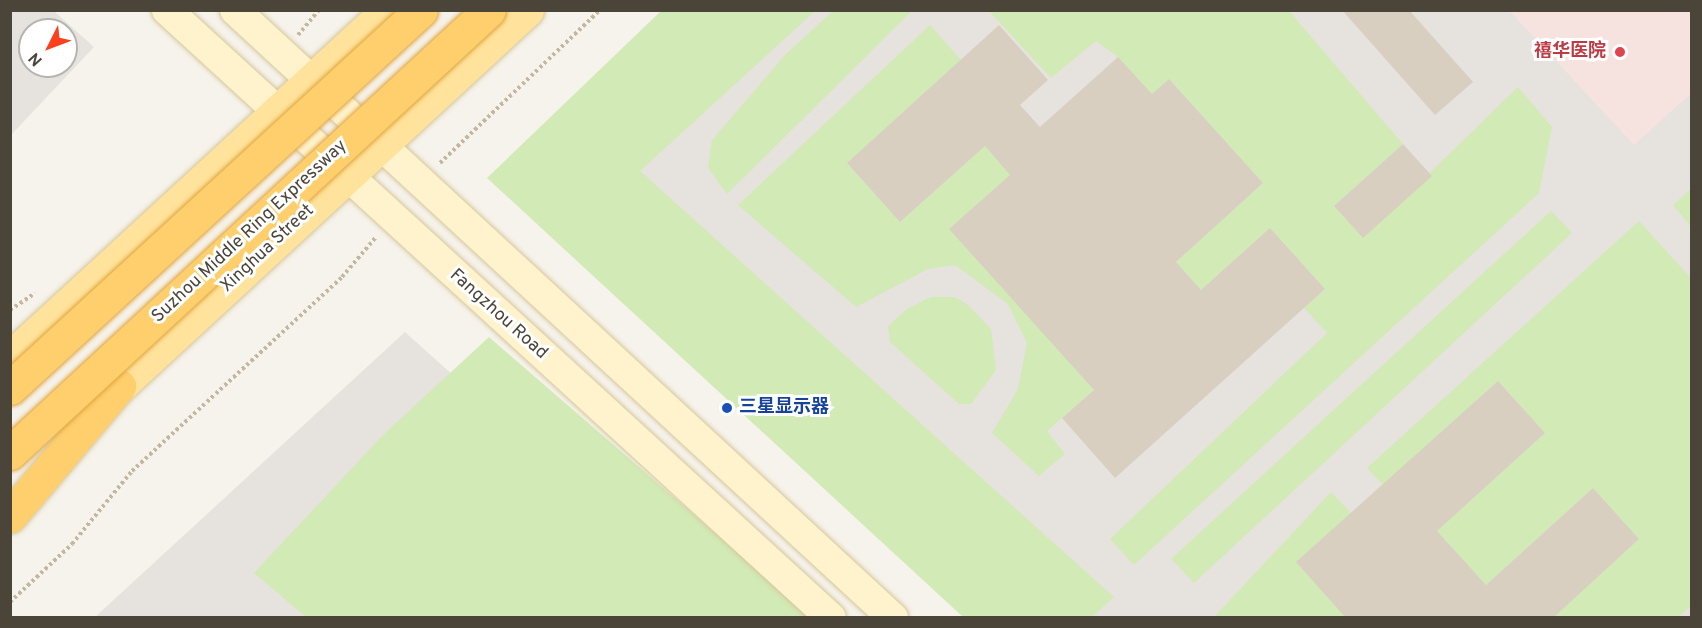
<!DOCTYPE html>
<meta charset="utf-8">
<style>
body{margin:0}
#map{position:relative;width:1702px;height:628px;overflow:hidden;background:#f6f3ec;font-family:Overpass,"Noto Sans SC",sans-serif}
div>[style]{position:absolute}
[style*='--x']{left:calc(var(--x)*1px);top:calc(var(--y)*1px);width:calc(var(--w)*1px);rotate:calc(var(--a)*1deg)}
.industrial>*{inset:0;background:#e6e2dd}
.medical>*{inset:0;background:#f6e3e0}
.green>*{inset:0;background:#d2eab5}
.building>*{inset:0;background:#d8cfc1}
.path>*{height:4px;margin-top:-2px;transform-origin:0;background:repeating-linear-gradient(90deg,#c4b79f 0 3px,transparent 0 6px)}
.roads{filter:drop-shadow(0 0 2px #d6c79b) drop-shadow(0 0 2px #d6c79b)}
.secondary>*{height:30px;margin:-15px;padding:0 15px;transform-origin:15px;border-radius:15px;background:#fff3cd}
.primary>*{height:33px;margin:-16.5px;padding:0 16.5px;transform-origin:16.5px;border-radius:16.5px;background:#ffe39c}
.highway>*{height:33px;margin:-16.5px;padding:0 16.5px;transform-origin:16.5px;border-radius:16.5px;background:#ffcf6e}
.bridges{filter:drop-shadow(0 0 2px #e0a43c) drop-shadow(0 0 2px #e0a43c)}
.highway-bridge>*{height:33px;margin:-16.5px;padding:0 16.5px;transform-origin:16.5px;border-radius:16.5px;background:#ffcf6e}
.dots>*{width:16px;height:16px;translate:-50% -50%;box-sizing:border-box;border:3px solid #fff;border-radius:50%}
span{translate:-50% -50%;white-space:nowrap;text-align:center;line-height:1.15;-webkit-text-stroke:6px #fff;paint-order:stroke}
.health-label{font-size:18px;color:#be3a42;font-weight:700}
.right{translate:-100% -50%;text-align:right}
.street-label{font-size:18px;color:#4b4439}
.transit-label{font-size:18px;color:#164399;font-weight:700}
.left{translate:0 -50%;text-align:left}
.frame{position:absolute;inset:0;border:12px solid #4b4439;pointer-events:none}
.north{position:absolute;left:18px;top:18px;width:60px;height:60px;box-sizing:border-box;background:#fff;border:2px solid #b7b4b0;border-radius:50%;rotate:228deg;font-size:16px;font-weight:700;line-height:24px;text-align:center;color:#4b4439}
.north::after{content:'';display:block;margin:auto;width:21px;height:27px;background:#fc3f1d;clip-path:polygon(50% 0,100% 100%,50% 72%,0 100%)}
</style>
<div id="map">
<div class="industrial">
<i style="clip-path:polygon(evenodd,11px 10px,54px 11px,94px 47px,11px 135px,11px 10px,30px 30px,66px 30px,66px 66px,30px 66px,30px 30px)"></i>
<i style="clip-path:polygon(751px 11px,1510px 11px,1634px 144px,1691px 93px,1691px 617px,979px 617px,538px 201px)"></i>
<i style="clip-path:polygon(405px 332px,544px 457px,739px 618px,94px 618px)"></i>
</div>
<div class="medical">
<i style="clip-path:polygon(1510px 11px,1691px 11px,1691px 93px,1634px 145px)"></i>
</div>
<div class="green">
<i style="clip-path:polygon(834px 10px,912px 11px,727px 194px,708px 168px,712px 140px,785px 55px)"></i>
<i style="clip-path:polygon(661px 11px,815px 11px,640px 171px,1114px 597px,1092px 617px,963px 617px,487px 178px)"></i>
<i style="clip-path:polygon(989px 11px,1289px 11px,1403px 144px,1334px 206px,1363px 238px,1518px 87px,1552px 127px,1539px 193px,1134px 565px,1110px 539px,1327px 333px,1304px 308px,1325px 289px,1270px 228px,1201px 290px,1176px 262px,1263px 183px,1169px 79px,1152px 94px,1118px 57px,1096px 41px,1051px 78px)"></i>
<i style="clip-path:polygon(930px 25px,961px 60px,847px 163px,900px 222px,985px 146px,1010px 175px,950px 229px,1094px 390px,1047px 431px,1065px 454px,1039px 476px,992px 433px,1018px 389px,1027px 343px,1008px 304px,955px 265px,928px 269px,856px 307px,738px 205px)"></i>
<i style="clip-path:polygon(1691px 189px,1691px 227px,1673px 205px)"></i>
<i style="clip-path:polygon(1551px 211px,1572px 233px,1194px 583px,1171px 559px)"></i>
<i style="clip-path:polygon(1639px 221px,1691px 278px,1692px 605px,1678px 617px,1553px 617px,1639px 539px,1593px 488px,1486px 585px,1437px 531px,1545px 433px,1498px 381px,1383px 485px,1367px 468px)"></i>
<i style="clip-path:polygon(931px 297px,954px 297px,967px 304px,991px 329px,996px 370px,971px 404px,959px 404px,890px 342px,888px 326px,907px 309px)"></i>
<i style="clip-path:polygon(489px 337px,812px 617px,306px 617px,254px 573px,383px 435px)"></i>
<i style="clip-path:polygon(1331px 492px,1351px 513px,1346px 617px,1213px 618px)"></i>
</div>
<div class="building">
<i style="clip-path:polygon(1342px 10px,1409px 10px,1473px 82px,1435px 115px)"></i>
<i style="clip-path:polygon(999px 25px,1048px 80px,1020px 105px,1040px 127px,1118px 57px,1152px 94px,1169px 79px,1263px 183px,1176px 262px,1201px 290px,1270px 228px,1325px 289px,1115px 478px,1062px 418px,1094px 390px,949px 229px,1010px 175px,985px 146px,900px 222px,847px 163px)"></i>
<i style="clip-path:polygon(1403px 144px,1432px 176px,1363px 238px,1334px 206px)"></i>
<i style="clip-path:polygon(1498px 381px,1545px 433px,1437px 531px,1486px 585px,1593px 488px,1639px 539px,1553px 618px,1346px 618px,1296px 562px)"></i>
</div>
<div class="path">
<i style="--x:298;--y:35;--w:33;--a:-50"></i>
<i style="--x:440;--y:163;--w:221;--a:-43.7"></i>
<i style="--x:10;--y:310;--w:30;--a:-34"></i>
<i style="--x:10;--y:602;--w:85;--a:-43.1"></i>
<i style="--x:72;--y:544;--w:94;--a:-50.6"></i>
<i style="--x:132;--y:471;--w:286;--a:-42.7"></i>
<i style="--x:342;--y:277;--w:52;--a:-49.6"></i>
</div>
<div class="roads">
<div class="secondary">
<i style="--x:167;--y:10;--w:900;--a:42.48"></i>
<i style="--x:235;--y:10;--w:896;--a:42.74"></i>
</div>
<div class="primary">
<i style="--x:10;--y:358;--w:514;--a:-42.63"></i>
<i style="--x:98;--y:406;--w:584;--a:-42.71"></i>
</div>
<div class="highway">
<i style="--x:10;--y:516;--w:170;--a:-50"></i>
</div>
</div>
<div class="bridges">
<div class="highway-bridge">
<i style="--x:10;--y:388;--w:558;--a:-42.6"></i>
<i style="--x:10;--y:453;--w:652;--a:-42.76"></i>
</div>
</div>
<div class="dots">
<i style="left:1620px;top:52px;background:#e0444e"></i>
<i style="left:727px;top:408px;background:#1a4fb4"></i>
</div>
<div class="health-label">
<span class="right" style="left:1606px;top:52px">禧华医院</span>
</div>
<div class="street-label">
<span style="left:250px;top:232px;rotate:-43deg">Suzhou Middle Ring Expressway</span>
<span style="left:268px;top:249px;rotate:-43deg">Xinghua Street</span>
<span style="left:498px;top:315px;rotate:42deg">Fangzhou Road</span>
</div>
<div class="transit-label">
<span class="left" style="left:739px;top:408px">三星显示器</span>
</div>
<div class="frame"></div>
<div class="north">N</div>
</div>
